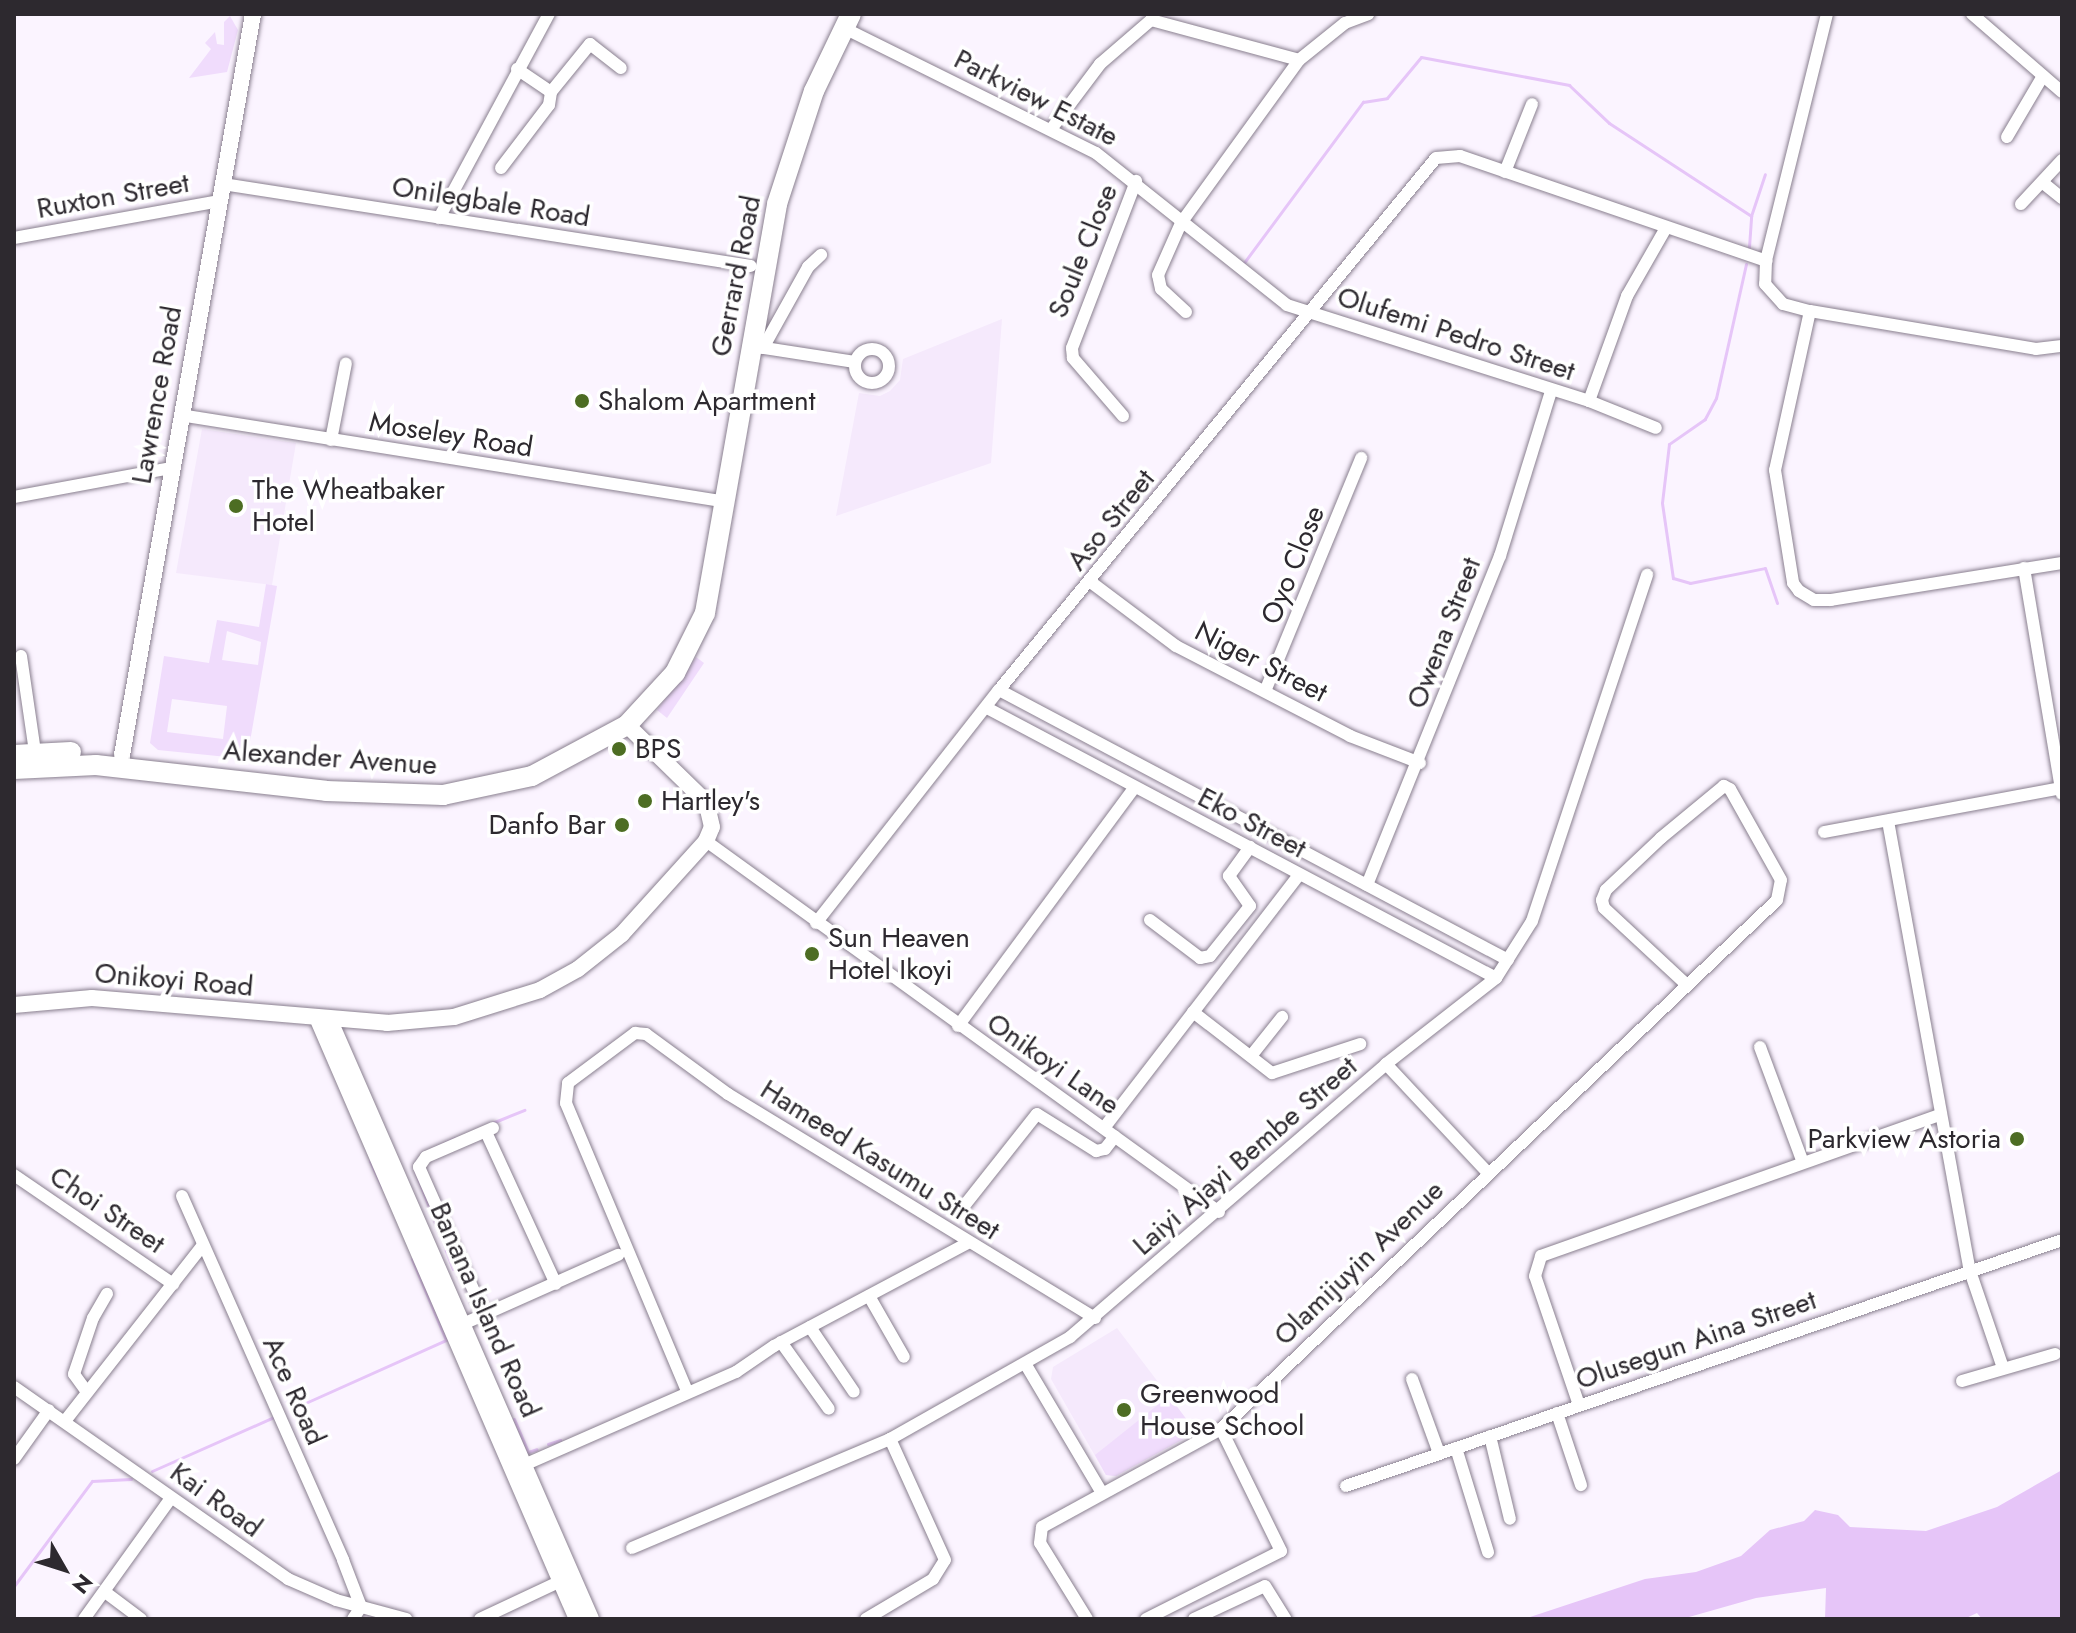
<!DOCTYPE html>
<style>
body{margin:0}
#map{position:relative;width:2076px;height:1633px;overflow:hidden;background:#fbf4ff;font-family:Jost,sans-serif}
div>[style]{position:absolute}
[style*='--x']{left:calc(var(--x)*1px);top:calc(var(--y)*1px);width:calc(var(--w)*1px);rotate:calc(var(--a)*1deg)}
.built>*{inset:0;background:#f5e9fc}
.green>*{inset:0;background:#f0dcfc}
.water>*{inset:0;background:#e6c5f8}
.stream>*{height:3px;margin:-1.5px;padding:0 1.5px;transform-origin:1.5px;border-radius:1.5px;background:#e6c5f8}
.roads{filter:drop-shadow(0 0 2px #897f8f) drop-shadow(0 0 2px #897f8f)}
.minor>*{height:12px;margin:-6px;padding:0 6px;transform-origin:6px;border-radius:6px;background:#fff}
.minor>.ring{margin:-6px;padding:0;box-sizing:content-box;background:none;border:12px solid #fff;border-radius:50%}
.tertiary>*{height:16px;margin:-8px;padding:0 8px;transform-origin:8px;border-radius:8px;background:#fff}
.primary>*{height:20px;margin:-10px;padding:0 10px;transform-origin:10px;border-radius:10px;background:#fff}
.dots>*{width:22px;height:22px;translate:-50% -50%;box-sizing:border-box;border:4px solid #fff;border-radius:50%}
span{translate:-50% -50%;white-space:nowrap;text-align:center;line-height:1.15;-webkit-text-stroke:7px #fff;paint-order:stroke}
.street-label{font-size:28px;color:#2d292f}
.poi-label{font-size:28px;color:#2d292f}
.left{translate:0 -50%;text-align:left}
.right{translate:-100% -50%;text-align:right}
.frame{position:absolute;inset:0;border:16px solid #2d292f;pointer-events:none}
.north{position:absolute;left:24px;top:1529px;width:80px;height:80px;-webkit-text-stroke:6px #fff;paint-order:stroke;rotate:129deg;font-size:22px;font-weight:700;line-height:32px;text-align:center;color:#2d292f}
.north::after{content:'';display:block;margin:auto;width:28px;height:36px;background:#2d292f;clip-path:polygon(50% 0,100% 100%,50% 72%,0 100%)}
</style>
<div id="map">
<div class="built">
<i style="clip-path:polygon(1002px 319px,991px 463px,836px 516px,859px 393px,880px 396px,890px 391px,900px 380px,903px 359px)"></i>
<i style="clip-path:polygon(202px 429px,296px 443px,272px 585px,176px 573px)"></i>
<i style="clip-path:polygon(1117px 1328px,1196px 1432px,1116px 1476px,1106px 1475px,1051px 1379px,1053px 1367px)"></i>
</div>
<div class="green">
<i style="clip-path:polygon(230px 16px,238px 30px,227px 72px,189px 78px,211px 49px,205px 43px,215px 32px,217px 44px,224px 45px,224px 22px)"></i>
<i style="clip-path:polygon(evenodd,266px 584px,277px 586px,247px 759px,158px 750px,150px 743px,164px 656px,209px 663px,217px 620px,259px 627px,266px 584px,227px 631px,261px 642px,258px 665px,222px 660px,227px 631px,266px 584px,172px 699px,227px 706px,223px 739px,167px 732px,172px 699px)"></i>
<i style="clip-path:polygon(696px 657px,704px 663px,667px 718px,657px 710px)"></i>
<i style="clip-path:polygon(1169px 1396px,1196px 1432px,1116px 1476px,1106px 1475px,1095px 1455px)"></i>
</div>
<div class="water">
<i style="clip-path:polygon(2062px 1470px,2062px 1619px,1982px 1619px,1977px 1613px,1964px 1619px,1825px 1619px,1826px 1588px,1756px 1598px,1682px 1619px,1524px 1619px,1645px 1579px,1696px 1572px,1741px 1556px,1770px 1530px,1804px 1521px,1815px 1510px,1838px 1515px,1850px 1527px,1926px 1531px,1997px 1507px)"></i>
</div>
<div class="stream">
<i style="--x:1749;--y:247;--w:31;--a:-86"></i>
<i style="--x:1751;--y:216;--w:44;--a:-71.6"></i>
<i style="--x:1243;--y:264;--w:202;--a:-53.5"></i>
<i style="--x:1363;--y:102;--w:24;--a:-9"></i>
<i style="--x:1387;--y:98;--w:53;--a:-50.3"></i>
<i style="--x:1421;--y:57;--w:151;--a:10.7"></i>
<i style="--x:1569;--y:85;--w:55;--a:43.5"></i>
<i style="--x:1609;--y:123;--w:170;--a:33.2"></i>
<i style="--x:1746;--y:264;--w:137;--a:102.6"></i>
<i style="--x:1716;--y:398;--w:24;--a:118"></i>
<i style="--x:1705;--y:419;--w:44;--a:145.2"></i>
<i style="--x:1669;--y:444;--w:59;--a:96.8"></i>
<i style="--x:1662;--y:503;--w:76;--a:81.7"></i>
<i style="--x:1673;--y:578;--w:18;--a:16"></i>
<i style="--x:1690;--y:583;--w:76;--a:-11.3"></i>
<i style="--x:1765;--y:568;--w:37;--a:71"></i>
<i style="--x:492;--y:1123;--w:35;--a:-22"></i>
<i style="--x:423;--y:1153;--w:35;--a:-25"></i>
<i style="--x:370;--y:1161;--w:29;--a:65"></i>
<i style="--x:415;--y:1171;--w:105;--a:68.8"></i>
<i style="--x:292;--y:1409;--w:169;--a:-24.1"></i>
<i style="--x:446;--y:1340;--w:88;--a:-112.8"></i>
<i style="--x:514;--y:1419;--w:36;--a:67"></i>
<i style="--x:528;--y:1452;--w:9;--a:-18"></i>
<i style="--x:548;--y:1444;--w:13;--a:-18"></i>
<i style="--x:152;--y:1471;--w:133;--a:-23.9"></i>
<i style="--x:14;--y:1586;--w:131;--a:-53.4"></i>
<i style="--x:92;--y:1481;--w:39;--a:-3"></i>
</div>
<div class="roads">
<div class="minor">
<i style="--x:1827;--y:14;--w:254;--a:103.9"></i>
<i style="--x:1766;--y:261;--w:23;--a:92"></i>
<i style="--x:1765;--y:284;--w:27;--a:48"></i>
<i style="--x:1783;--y:304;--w:28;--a:15"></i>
<i style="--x:1810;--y:311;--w:229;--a:9.5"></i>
<i style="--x:2036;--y:349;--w:26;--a:-7"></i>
<i style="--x:1972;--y:14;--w:119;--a:40.9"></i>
<i style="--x:844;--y:28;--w:281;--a:26.4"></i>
<i style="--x:1096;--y:153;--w:244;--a:38.5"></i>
<i style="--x:1287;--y:305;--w:317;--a:17.6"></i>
<i style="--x:1589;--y:401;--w:72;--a:21.9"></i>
<i style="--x:517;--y:69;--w:41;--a:34.1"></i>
<i style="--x:551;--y:92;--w:62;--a:-50.9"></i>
<i style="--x:590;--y:44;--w:39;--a:38"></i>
<i style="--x:1052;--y:128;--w:80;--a:-53.1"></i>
<i style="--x:1100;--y:64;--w:67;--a:-40.8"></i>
<i style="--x:1151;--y:20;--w:153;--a:15.1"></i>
<i style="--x:2007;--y:137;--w:71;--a:-59.5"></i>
<i style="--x:501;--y:168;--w:79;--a:-52.7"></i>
<i style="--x:549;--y:105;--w:13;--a:-81"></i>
<i style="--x:1505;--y:172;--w:73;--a:-68.3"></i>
<i style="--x:2042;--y:182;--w:26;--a:39"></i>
<i style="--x:223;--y:184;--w:534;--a:8.83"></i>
<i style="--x:2021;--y:204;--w:60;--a:-47"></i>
<i style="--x:439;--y:218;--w:232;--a:-61.7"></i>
<i style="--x:14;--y:238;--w:209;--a:-10.2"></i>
<i style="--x:1810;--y:311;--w:163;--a:102.4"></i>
<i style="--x:1775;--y:470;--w:114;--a:80.9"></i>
<i style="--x:1793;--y:583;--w:10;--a:53"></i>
<i style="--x:1799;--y:591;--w:17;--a:31"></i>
<i style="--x:1814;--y:600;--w:17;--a:0"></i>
<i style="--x:1831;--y:600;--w:234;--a:-9.1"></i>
<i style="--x:1186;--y:312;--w:34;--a:-137"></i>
<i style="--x:1161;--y:289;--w:14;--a:-102"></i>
<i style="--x:1158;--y:275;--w:57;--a:-66.1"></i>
<i style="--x:1181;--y:223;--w:201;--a:-54.1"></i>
<i style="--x:1299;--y:60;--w:59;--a:-38.8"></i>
<i style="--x:1345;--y:23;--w:25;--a:-21"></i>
<i style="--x:758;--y:347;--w:98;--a:8.8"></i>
<i style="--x:763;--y:348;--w:93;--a:-60.9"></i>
<i style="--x:808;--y:267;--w:18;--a:-43"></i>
<i class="ring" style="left:855px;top:349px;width:22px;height:22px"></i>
<i style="--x:1589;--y:401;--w:112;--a:-70.1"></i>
<i style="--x:1627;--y:296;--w:78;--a:-60.2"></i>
<i style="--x:180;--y:415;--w:542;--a:9.03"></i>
<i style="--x:1123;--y:416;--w:77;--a:-130.8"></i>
<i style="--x:1073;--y:358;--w:10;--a:-96"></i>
<i style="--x:1072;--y:348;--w:179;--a:-69"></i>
<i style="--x:331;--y:440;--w:78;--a:-79"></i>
<i style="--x:14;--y:497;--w:159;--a:-10.5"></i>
<i style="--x:2024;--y:568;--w:229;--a:80.5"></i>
<i style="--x:1092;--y:583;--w:105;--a:36.9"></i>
<i style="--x:1176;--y:646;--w:196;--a:27.3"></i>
<i style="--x:1350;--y:736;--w:75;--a:21.1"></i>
<i style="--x:21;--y:656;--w:97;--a:81.7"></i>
<i style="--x:1266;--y:689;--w:250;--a:-67.6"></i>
<i style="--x:999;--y:690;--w:576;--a:27.94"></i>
<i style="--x:987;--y:708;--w:576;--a:27.94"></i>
<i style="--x:1888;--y:821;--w:457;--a:79.7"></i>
<i style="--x:1970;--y:1271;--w:102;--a:71.2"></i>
<i style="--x:1824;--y:832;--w:241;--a:-10.5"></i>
<i style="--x:706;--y:841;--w:633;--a:35.87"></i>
<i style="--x:1367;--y:885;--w:355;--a:-68"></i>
<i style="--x:1500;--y:556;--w:173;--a:-72.8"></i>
<i style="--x:1150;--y:920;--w:63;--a:37.2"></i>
<i style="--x:1200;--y:958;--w:10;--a:-11"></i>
<i style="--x:1210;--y:956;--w:64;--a:-51.3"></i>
<i style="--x:1250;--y:906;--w:37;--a:-125"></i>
<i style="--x:1229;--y:876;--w:36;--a:-54"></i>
<i style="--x:816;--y:923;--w:296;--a:-51.9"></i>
<i style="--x:999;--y:690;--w:688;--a:-50.6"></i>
<i style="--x:1436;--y:158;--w:24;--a:-5"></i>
<i style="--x:1460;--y:156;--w:324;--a:18.9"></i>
<i style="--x:1193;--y:1012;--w:100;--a:37.7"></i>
<i style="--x:1272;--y:1073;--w:93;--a:-18.2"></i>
<i style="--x:958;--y:1026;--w:296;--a:-53.5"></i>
<i style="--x:1760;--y:1047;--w:121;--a:69.6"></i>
<i style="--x:1251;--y:1056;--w:50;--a:-51.5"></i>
<i style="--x:1386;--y:1064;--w:148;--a:46.9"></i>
<i style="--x:1104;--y:1128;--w:318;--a:-52.4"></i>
<i style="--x:486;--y:1132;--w:167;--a:65.3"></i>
<i style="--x:14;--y:1175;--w:193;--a:34.4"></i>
<i style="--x:182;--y:1196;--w:398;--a:66.1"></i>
<i style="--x:343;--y:1560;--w:50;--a:69"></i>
<i style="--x:361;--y:1607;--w:14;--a:124"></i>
<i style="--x:964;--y:1206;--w:117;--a:-51.6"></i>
<i style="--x:1037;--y:1114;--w:70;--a:32.1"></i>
<i style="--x:1096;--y:1151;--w:9;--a:-13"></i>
<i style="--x:1105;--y:1149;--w:16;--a:-52"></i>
<i style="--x:869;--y:1296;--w:70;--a:60.2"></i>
<i style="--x:485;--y:1316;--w:163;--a:-113.9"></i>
<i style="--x:419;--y:1167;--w:12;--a:-55"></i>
<i style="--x:426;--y:1157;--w:73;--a:-23.4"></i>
<i style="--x:463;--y:1324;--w:170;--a:-24"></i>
<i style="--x:810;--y:1327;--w:78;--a:55.9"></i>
<i style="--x:781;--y:1342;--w:82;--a:54.4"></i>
<i style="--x:1026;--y:1365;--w:149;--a:59.3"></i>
<i style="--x:1412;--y:1379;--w:79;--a:70"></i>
<i style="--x:1962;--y:1381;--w:97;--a:-16.2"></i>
<i style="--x:14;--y:1387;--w:335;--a:35"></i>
<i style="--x:288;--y:1579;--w:52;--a:23.6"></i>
<i style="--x:336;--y:1600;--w:73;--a:15.2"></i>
<i style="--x:687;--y:1391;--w:312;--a:-112.8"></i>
<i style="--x:566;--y:1103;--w:20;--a:-84"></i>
<i style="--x:568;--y:1083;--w:84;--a:-36.7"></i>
<i style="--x:635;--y:1033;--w:11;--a:5"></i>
<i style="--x:646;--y:1034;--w:102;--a:36.2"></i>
<i style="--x:728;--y:1094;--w:430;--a:31.4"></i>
<i style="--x:87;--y:1392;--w:22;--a:-126"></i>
<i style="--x:74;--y:1374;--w:59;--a:-71.3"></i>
<i style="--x:93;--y:1318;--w:28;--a:-60"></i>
<i style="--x:1579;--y:1405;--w:136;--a:-108.8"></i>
<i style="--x:1535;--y:1276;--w:21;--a:-73"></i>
<i style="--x:1541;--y:1256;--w:423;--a:-19.5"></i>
<i style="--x:1557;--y:1413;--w:76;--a:71.6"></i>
<i style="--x:65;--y:1421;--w:222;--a:-51.9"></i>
<i style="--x:1490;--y:1436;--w:85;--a:76.5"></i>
<i style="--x:1456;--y:1448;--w:109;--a:72.9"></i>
<i style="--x:14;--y:1459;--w:60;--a:-54.5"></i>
<i style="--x:524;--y:1465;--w:232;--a:-23.7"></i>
<i style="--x:736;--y:1372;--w:46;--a:-34.4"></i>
<i style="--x:774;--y:1346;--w:220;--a:-28"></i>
<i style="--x:1346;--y:1486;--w:757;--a:-18.96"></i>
<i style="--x:632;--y:1548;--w:280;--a:-22.9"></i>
<i style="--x:890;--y:1439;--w:207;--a:-29.5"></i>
<i style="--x:1070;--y:1337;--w:418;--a:-40.8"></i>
<i style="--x:1386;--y:1064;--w:140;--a:-38"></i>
<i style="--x:1496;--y:978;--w:67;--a:-57.7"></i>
<i style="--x:1532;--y:921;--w:365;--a:-71.6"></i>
<i style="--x:105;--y:1592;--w:45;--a:36.9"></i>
<i style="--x:84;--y:1619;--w:149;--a:-54.3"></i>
<i style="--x:480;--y:1619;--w:96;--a:-25.2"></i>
<i style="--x:866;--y:1619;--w:78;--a:-30.8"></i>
<i style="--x:933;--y:1579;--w:22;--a:-58"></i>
<i style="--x:945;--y:1560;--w:133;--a:-114.4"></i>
<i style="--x:1087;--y:1619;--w:89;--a:-121.7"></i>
<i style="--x:1040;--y:1543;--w:16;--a:-83"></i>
<i style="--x:1042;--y:1527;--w:204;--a:-28.7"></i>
<i style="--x:1221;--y:1429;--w:767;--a:-43.57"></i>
<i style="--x:1777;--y:900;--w:20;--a:-79"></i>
<i style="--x:1781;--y:880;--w:104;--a:-119.3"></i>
<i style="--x:1730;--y:789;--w:7;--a:-153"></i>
<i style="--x:1724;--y:786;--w:82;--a:140.5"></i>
<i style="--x:1661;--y:838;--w:76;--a:136.6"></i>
<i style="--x:1606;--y:890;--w:11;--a:112"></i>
<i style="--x:1602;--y:900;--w:8;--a:76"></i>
<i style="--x:1604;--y:908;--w:113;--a:42.9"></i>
<i style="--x:1146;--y:1619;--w:151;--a:-26.7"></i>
<i style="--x:1281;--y:1551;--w:136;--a:-116.2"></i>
<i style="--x:1194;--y:1619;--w:78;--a:-24.9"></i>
<i style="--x:1265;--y:1586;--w:39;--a:58"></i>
</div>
<div class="tertiary">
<i style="--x:122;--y:755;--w:752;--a:-79.97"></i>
<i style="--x:14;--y:1005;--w:78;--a:-5.1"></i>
<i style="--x:92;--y:998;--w:296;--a:4.8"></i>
<i style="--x:387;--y:1023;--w:67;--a:-5.1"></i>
<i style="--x:454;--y:1017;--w:90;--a:-17.4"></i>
<i style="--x:540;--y:990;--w:43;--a:-28.9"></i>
<i style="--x:578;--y:969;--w:56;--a:-38.5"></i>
<i style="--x:622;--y:934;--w:125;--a:-47.9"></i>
<i style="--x:706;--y:841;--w:15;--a:-67"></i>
<i style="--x:712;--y:827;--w:26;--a:-103"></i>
<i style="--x:706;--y:802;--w:110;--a:-135.7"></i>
<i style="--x:330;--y:1021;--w:652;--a:66.42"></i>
<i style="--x:319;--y:1022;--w:650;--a:66.63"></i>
</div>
<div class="primary">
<i style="--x:14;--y:755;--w:57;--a:-3"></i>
<i style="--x:14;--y:769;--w:82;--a:-2.8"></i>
<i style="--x:96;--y:765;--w:231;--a:6.4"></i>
<i style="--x:326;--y:791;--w:117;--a:2"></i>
<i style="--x:443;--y:795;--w:91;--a:-12.1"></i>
<i style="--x:532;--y:776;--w:108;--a:-28.2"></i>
<i style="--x:627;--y:725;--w:71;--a:-47.3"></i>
<i style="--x:675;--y:673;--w:67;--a:-63.4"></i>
<i style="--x:705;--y:613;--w:415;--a:-80"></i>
<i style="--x:777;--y:204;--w:119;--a:-71.9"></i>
<i style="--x:814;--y:91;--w:85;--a:-64.3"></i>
</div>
</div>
<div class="dots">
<i style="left:582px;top:401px;background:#4d6d23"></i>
<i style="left:236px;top:506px;background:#4d6d23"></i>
<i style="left:619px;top:749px;background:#4d6d23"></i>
<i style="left:645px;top:801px;background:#4d6d23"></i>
<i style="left:622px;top:825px;background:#4d6d23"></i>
<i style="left:812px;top:954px;background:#4d6d23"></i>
<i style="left:2017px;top:1139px;background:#4d6d23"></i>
<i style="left:1124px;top:1410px;background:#4d6d23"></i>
</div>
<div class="street-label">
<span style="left:1036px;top:98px;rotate:27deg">Parkview Estate</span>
<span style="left:113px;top:196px;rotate:-10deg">Ruxton Street</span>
<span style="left:491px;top:202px;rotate:9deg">Onilegbale Road</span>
<span style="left:1083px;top:251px;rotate:-68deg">Soule Close</span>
<span style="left:736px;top:276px;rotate:-79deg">Gerrard Road</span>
<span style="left:1456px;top:334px;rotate:18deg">Olufemi Pedro Street</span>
<span style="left:157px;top:395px;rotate:-80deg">Lawrence Road</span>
<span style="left:451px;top:435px;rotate:9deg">Moseley Road</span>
<span style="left:1111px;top:520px;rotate:-51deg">Aso Street</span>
<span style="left:1293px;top:565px;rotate:-68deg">Oyo Close</span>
<span style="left:1444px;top:633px;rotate:-69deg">Owena Street</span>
<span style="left:1261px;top:662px;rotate:27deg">Niger Street</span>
<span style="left:330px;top:758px;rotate:4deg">Alexander Avenue</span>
<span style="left:1252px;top:823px;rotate:28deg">Eko Street</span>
<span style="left:174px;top:980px;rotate:5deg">Onikoyi Road</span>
<span style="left:1053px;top:1064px;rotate:35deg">Onikoyi Lane</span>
<span style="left:1245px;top:1156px;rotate:-41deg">Laiyi Ajayi Bembe Street</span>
<span style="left:880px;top:1160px;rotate:32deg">Hameed Kasumu Street</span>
<span style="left:107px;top:1210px;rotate:34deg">Choi Street</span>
<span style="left:1359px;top:1263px;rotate:-44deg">Olamijuyin Avenue</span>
<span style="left:485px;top:1310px;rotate:66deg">Banana Island Road</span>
<span style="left:1696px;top:1340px;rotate:-19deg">Olusegun Aina Street</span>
<span style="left:294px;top:1391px;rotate:66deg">Ace Road</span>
<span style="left:216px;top:1500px;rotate:36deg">Kai Road</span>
</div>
<div class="poi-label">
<span class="left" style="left:598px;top:401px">Shalom Apartment</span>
<span class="left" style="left:252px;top:506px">The Wheatbaker<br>Hotel</span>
<span class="left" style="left:635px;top:749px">BPS</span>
<span class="left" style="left:661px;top:801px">Hartley's</span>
<span class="right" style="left:606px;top:825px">Danfo Bar</span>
<span class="left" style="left:828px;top:954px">Sun Heaven<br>Hotel Ikoyi</span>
<span class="right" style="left:2001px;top:1139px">Parkview Astoria</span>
<span class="left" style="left:1140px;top:1410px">Greenwood<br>House School</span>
</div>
<div class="frame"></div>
<div class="north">N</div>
</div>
